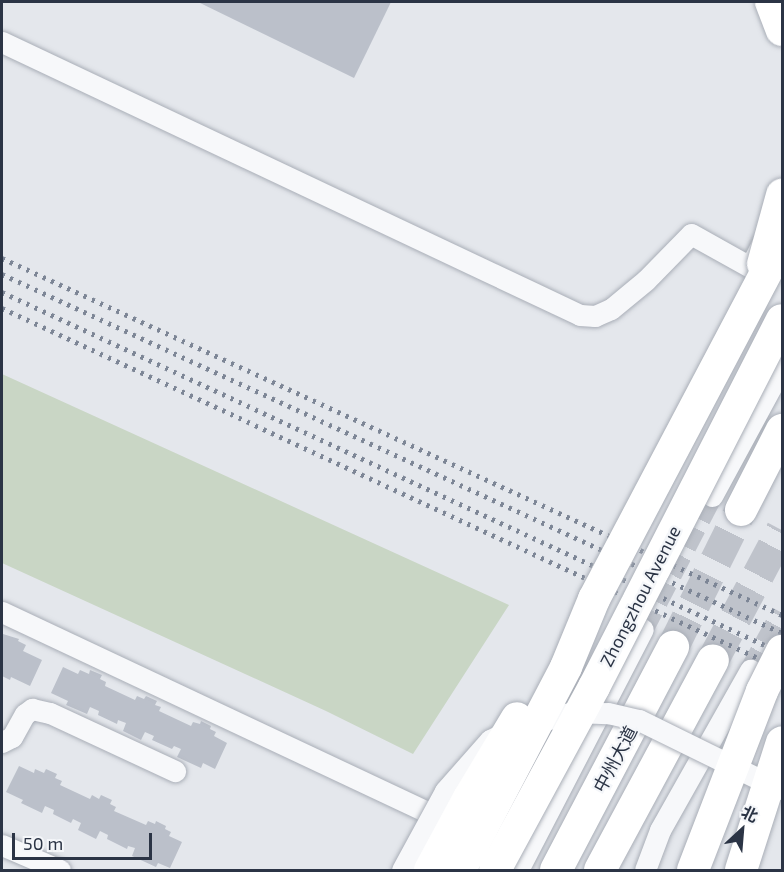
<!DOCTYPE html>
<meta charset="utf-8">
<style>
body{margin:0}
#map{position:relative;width:784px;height:872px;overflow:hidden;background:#e4e7ec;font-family:"Exo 2","Noto Sans SC",sans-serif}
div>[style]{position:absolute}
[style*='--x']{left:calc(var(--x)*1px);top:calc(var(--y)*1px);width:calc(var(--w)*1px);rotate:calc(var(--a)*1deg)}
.green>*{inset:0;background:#c9d6c5}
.building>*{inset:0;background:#bbc0ca}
.minor-tunnel>*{height:21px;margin-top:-10.5px;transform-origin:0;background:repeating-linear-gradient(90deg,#bfc3cb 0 21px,transparent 0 31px)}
.highway-tunnel>*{height:32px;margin-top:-16px;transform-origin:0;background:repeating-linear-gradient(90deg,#bfc3cb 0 32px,transparent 0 48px)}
.roads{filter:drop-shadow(0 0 2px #a9aeb7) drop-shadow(0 0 2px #a9aeb7)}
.minor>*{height:21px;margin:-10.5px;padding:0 10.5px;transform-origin:10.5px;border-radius:10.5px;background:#f7f8fa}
.highway>*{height:32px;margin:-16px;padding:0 16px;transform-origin:16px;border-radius:16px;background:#fff}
.rail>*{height:4.5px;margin-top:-2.25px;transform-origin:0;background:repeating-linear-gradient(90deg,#7d8696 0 3px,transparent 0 9px)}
.bridges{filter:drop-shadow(0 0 2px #a9aeb7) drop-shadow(0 0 2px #a9aeb7)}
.minor-bridge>*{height:21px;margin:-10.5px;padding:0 10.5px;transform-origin:10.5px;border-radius:10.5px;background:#f7f8fa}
.highway-bridge>*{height:32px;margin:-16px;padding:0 16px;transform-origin:16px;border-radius:16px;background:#fff}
span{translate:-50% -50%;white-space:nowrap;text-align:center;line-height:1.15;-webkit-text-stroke:4.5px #f4f6f9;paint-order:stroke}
.street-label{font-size:18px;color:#2b3445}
.frame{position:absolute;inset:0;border:3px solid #2b3445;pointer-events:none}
.north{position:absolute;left:712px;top:800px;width:60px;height:60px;-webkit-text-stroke:4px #f4f6f9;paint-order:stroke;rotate:26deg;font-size:16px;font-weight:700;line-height:24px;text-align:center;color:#2b3445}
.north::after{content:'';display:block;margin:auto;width:21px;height:27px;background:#2b3445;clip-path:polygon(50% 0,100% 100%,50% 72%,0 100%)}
.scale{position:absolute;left:12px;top:833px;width:140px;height:27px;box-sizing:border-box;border:3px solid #2b3445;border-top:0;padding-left:8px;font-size:18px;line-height:21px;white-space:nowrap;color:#2b3445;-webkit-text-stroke:4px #f4f6f9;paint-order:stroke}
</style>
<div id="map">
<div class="green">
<i style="clip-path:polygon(2px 374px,509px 605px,413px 754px,326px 711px,2px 563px)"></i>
</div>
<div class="building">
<i style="clip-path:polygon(198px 2px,391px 2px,354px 78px)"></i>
<i style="clip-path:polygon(3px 634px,19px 639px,18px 641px,26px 645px,23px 651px,42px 660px,30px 686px,11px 677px,10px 680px,2px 676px)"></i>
<i style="clip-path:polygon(63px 667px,78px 674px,80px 670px,89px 674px,90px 670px,102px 675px,100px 679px,106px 682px,105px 686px,135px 700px,137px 696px,144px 699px,146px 696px,157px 701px,155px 705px,161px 707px,159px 711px,191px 726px,193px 722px,200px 724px,201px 721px,211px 726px,210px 729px,216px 732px,214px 736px,227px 743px,215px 769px,203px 763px,201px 768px,177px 757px,181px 749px,174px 746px,172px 749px,152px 740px,154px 736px,145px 732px,141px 740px,123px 731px,126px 723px,118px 720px,117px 724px,98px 715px,99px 711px,90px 707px,87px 714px,66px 705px,68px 701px,51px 693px)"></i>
<i style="clip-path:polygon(19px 766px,34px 773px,35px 769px,44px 773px,46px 769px,57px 774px,55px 778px,62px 781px,60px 785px,90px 799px,92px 795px,99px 799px,101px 795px,112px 800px,110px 804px,116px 807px,114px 811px,146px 825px,148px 821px,155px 824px,156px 821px,166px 826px,165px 829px,171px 832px,169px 836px,182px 842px,170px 868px,158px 863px,156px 867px,132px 856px,135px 848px,128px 846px,127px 849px,107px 839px,108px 835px,100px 831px,96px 839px,78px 830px,81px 823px,73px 819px,71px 823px,53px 814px,54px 810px,45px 806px,42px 813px,21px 803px,23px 800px,6px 792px)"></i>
</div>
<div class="minor-tunnel">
<i style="--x:643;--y:629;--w:150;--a:-62.6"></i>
<i style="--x:750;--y:670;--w:66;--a:-61.1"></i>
</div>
<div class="highway-tunnel">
<i style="--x:673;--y:647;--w:153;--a:-63.6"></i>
<i style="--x:713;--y:660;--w:147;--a:-62"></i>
</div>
<div class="roads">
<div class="minor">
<i style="--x:2;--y:42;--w:639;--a:25.28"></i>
<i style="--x:580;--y:315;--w:15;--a:4"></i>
<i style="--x:595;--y:316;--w:17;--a:-24"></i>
<i style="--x:611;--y:309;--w:45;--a:-39.6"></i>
<i style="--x:646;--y:280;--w:64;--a:-45.6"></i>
<i style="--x:691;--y:234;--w:68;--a:29.2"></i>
<i style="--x:750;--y:267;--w:25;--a:-63"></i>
<i style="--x:712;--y:496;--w:147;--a:-61.5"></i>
<i style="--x:2;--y:612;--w:494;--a:25.2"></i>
<i style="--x:2;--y:742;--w:11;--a:-27"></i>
<i style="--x:12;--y:737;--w:26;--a:-61"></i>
<i style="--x:25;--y:714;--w:9;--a:-36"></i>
<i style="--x:32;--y:709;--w:18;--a:13"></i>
<i style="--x:50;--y:713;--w:138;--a:24.9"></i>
<i style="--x:2;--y:845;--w:63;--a:23.3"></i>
<i style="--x:518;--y:870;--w:271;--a:-62.6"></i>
<i style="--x:645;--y:870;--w:43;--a:-69.4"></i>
<i style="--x:660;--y:830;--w:184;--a:-60.6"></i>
</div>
<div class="highway">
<i style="--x:771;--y:2;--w:30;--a:69"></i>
<i style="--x:741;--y:510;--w:90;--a:-62.9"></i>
<i style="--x:556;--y:870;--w:252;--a:-62.3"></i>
<i style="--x:600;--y:870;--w:238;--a:-61.7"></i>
</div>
</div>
<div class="rail">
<i style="--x:2;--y:258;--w:858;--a:24.59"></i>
<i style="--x:2;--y:274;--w:859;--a:24.71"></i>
<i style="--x:2;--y:292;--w:859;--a:24.84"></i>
<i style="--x:2;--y:308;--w:859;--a:24.84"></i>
</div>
<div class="bridges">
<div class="minor-bridge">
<i style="--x:532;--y:724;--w:43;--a:-16.3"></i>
<i style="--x:573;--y:712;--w:35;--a:2"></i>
<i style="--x:608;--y:713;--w:32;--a:13"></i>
<i style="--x:639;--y:720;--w:156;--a:26.2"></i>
<i style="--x:402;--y:870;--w:90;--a:-61.4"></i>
<i style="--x:445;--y:791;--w:68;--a:-48.6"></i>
<i style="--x:490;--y:740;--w:11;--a:-27"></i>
</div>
<div class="highway-bridge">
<i style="--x:763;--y:264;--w:72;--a:-74.6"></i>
<i style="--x:430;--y:870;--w:82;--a:-61.6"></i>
<i style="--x:469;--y:798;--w:93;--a:-59"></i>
<i style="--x:460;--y:870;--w:229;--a:-62.4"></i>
<i style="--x:566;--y:667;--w:74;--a:-67.6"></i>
<i style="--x:594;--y:599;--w:403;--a:-62.2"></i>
<i style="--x:495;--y:870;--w:208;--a:-61.6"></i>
<i style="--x:594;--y:687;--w:412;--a:-62.9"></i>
<i style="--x:693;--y:870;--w:192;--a:-68.9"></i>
<i style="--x:762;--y:691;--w:45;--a:-63.4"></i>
<i style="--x:741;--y:870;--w:134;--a:-72.2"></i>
</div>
</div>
<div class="street-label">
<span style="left:640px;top:596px;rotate:-63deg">Zhongzhou Avenue</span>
<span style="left:615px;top:759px;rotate:-62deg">中州大道</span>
</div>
<div class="frame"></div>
<div class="north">北</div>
<div class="scale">50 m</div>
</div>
